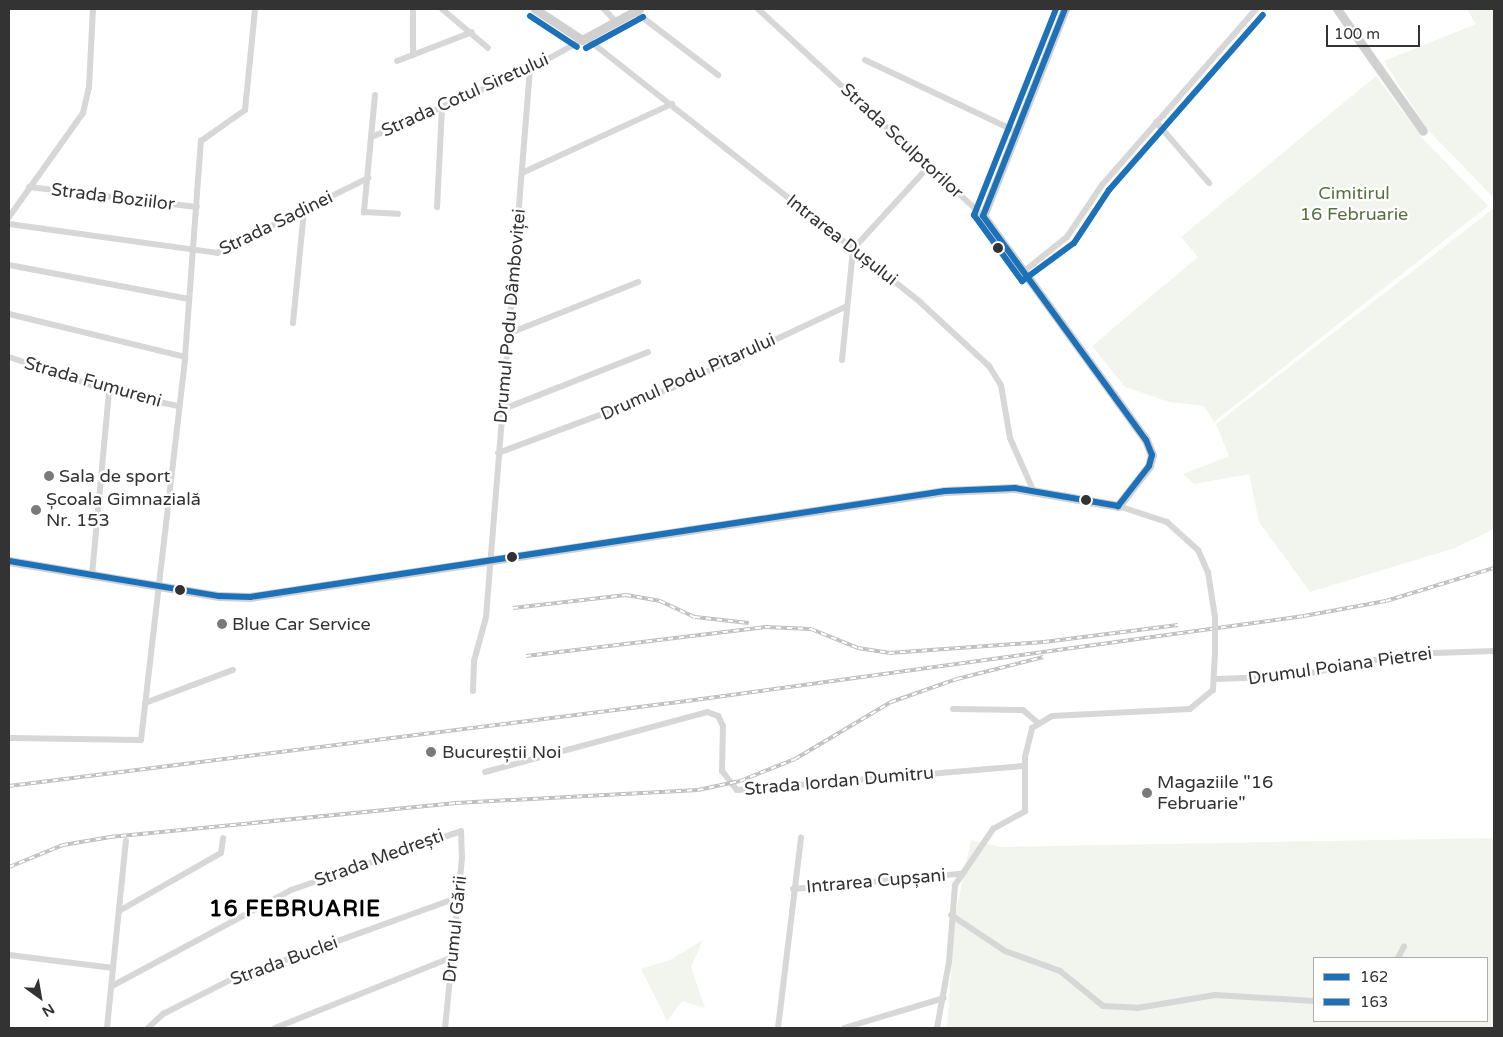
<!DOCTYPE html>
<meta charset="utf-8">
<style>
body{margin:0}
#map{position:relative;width:1503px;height:1037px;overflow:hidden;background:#fff;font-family:"Varela Round",sans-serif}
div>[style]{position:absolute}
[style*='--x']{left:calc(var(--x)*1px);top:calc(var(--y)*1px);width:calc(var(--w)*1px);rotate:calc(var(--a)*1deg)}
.green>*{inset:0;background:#f1f5ed}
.street>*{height:6px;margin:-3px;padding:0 3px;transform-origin:3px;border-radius:3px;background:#d7d7d7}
.secondary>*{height:9px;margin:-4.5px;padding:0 4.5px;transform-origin:4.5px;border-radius:4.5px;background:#d0d0d0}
.rail>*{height:4px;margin-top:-2px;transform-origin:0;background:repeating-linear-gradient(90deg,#fff 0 5.5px,#bebebe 0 11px);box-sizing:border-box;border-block:1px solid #bebebe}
.street-bridge>*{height:6px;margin:-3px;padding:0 3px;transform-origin:3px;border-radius:3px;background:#d7d7d7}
.bus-1>*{height:6px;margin:-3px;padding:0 3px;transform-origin:3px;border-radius:3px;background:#1d71b8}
.bus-2>*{height:6px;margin:-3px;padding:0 3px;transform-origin:3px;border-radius:3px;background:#1d71b8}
.dots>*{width:14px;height:14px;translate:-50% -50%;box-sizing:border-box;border:2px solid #fff;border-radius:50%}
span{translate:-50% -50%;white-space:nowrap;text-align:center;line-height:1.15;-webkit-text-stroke:5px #fff;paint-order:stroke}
.street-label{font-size:18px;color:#333}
.park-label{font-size:18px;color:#56703f}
.poi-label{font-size:18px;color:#333}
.left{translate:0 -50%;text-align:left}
.district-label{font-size:22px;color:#000;font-weight:700;letter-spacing:1px}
.frame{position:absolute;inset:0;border:10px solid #333;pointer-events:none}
.legend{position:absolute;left:1313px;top:957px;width:175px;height:65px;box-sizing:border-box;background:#fff;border:1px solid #adadad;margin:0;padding:6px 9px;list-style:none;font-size:15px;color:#333}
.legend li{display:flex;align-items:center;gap:10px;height:25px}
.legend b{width:25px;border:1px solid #adadad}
.north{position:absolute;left:15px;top:972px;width:50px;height:50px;-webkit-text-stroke:4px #fff;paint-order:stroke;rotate:148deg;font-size:14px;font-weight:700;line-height:20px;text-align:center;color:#333}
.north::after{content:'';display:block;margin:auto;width:18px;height:22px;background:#333;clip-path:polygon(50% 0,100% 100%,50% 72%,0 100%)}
.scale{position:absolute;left:1326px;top:25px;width:94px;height:22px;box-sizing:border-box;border:2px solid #333;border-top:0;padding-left:6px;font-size:15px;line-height:18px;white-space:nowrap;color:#333;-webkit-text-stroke:4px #fff;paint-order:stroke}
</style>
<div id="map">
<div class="green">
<i style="clip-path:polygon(1467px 9px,1494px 9px,1494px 198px,1427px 129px,1384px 61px,1476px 24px)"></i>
<i style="clip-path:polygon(1376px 76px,1425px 141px,1488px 206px,1214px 422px,1204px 406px,1169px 402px,1125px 387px,1092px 346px,1198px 257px,1181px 237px)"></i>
<i style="clip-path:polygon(1494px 208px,1494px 529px,1455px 548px,1310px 592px,1259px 522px,1249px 474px,1194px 484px,1183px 474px,1229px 456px,1216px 424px)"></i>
<i style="clip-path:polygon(evenodd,1494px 838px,1494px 1028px,947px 1028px,955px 917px,971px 840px,1000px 847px,1494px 838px,1314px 958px,1487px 958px,1487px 1021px,1314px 1021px,1314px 958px)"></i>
<i style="clip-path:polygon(703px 940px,691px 967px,705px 1008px,682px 1001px,667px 1021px,641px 969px,670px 960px)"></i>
</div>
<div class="street">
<i style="--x:413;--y:9;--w:46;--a:90"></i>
<i style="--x:442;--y:9;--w:60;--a:40.3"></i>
<i style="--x:604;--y:9;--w:16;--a:47"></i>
<i style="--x:758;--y:9;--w:306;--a:42.6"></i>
<i style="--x:634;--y:11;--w:106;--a:37.3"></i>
<i style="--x:586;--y:38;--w:427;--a:38.3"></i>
<i style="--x:921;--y:303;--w:93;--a:42.8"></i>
<i style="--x:989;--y:366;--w:22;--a:58"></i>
<i style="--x:1001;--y:385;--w:54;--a:80.4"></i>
<i style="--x:1010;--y:438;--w:57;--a:66.1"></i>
<i style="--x:865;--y:60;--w:166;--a:25.3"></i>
<i style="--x:397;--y:61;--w:80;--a:-21.1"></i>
<i style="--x:375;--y:95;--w:118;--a:95.4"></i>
<i style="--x:364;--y:212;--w:34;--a:3"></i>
<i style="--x:1156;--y:122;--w:81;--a:49"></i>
<i style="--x:374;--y:136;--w:170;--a:-23.2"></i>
<i style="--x:530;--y:69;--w:60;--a:-29.1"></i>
<i style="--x:524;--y:172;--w:163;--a:-24.7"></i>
<i style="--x:29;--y:187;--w:169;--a:6.8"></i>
<i style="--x:437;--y:207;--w:99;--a:-87.1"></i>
<i style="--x:9;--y:217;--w:128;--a:-54.6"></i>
<i style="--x:83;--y:113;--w:27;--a:-77"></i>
<i style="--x:89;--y:87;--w:78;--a:-87.1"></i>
<i style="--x:9;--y:224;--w:210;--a:7.9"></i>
<i style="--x:217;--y:253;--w:169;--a:-26.4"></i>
<i style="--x:9;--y:265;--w:183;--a:10.7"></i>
<i style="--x:1023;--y:272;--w:56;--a:-38.5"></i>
<i style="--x:1067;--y:237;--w:63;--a:-56.1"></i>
<i style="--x:1102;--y:185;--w:234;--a:-48.8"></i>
<i style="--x:9;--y:314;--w:181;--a:13.7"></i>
<i style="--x:293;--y:323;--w:114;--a:-84.4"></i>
<i style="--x:510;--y:333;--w:138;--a:-21.7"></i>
<i style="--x:9;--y:357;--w:106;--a:18.8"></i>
<i style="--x:109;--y:391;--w:71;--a:12.3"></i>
<i style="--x:842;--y:360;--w:112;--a:-84.3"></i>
<i style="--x:853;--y:249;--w:113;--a:-47.5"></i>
<i style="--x:501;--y:410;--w:158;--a:-21.5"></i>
<i style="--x:498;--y:453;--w:186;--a:-20.5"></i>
<i style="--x:672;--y:388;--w:193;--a:-25.1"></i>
<i style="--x:1118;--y:506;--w:52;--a:18.1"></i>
<i style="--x:1167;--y:522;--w:42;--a:42.1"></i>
<i style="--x:1198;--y:550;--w:24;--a:66"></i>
<i style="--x:1208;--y:572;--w:46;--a:81.2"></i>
<i style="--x:92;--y:575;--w:185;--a:-84.7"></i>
<i style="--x:1216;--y:679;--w:80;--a:-2.1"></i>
<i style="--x:1296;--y:676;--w:111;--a:-11.4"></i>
<i style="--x:1405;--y:654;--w:89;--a:-1.9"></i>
<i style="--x:473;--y:691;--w:30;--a:-88"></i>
<i style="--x:474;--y:661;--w:46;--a:-74.7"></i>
<i style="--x:486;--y:617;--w:550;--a:-85.41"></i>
<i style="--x:145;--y:703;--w:94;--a:-20.6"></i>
<i style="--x:953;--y:709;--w:70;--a:0.8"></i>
<i style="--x:1023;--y:710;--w:18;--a:41"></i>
<i style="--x:9;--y:738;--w:132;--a:0.9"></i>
<i style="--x:141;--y:740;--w:386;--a:-83.4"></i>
<i style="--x:185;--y:357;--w:217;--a:-85.8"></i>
<i style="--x:201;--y:141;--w:54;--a:-35.2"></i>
<i style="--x:245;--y:110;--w:101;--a:-84.3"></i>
<i style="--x:485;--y:772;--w:230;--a:-15.1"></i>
<i style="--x:707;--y:712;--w:12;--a:20"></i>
<i style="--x:718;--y:716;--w:11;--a:63"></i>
<i style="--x:723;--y:726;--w:45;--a:91.3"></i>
<i style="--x:722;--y:771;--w:24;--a:52"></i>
<i style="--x:737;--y:790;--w:289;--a:-4.8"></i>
<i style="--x:793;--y:889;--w:167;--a:-5.2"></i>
<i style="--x:119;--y:911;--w:117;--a:-29.6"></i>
<i style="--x:221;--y:853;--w:15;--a:-82"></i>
<i style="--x:951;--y:915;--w:65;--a:33.7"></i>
<i style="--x:1005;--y:951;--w:59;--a:20"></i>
<i style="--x:1060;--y:971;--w:55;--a:39.1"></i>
<i style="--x:1103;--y:1006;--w:34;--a:3"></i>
<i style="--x:1137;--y:1008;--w:79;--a:-9.5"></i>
<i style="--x:1215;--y:995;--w:99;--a:3.5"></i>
<i style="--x:9;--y:955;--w:105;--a:7.1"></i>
<i style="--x:113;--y:968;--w:60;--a:95.7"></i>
<i style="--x:1398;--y:958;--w:13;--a:-63"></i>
<i style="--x:113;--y:968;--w:128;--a:-84.2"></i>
<i style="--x:112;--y:986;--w:203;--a:-28.2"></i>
<i style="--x:291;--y:890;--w:180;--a:-19.1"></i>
<i style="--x:461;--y:831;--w:27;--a:88"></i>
<i style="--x:462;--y:858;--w:171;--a:95.7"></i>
<i style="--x:148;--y:1028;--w:21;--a:-43"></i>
<i style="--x:163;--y:1014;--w:75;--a:-26.9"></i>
<i style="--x:230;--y:980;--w:241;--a:-19.9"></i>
<i style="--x:275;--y:1028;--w:188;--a:-21.8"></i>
<i style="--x:778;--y:1028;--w:192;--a:-83.1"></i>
<i style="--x:844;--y:1028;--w:104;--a:-16.7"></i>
<i style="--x:937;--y:1028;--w:67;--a:-79.7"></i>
<i style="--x:949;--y:962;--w:77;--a:-85.5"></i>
<i style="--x:955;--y:885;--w:68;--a:-55.8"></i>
<i style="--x:993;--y:829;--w:37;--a:-29"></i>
<i style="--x:1025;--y:811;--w:54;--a:-90"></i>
<i style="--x:1025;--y:757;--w:30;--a:-76"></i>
<i style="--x:1032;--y:728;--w:23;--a:-31"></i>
<i style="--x:1052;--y:716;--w:138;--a:-2.9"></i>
<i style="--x:1190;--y:709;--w:30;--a:-40"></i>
<i style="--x:1213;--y:690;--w:35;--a:-87"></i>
</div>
<div class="secondary">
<i style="--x:535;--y:9;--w:56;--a:33.4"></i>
<i style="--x:582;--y:40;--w:65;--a:-28.5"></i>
<i style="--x:1337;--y:9;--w:149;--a:54.8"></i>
<i style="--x:9;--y:561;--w:213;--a:9.5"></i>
<i style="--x:219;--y:596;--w:31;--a:2"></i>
<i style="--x:250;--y:597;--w:703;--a:-8.67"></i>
<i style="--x:945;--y:491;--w:70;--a:-2.5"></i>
<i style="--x:1015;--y:488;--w:105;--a:9.9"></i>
<i style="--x:1118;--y:506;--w:51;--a:-52.2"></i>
<i style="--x:1149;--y:466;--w:11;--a:-75"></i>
<i style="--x:1152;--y:455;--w:16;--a:-112"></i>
<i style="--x:1146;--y:440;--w:277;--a:-126"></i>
<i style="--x:983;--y:216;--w:223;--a:-68.4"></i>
</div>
<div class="rail">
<i style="--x:513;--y:608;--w:114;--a:-6.6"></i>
<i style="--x:626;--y:595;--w:35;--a:10"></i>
<i style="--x:660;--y:601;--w:38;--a:25"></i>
<i style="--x:695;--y:617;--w:54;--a:6.3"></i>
<i style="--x:526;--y:656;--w:241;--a:-6.9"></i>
<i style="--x:765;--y:627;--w:46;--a:2.5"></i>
<i style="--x:811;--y:629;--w:51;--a:22"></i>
<i style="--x:858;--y:648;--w:31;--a:9"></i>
<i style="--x:889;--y:653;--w:155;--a:-4.1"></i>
<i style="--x:1044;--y:642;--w:135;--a:-7.2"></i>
<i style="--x:9;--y:786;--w:683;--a:-7.15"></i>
<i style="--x:687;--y:701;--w:623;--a:-7.84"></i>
<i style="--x:1304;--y:616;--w:83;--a:-10.4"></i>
<i style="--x:1386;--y:601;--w:113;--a:-17"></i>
<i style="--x:9;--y:867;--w:58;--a:-22.2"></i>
<i style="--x:63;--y:845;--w:48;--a:-9.7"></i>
<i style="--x:110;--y:837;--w:348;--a:-5.6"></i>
<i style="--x:456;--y:803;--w:242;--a:-3.1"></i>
<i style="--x:698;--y:790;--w:43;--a:-12.1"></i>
<i style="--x:740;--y:781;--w:59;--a:-21.8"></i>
<i style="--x:795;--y:759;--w:112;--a:-30.7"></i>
<i style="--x:891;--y:702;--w:70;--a:-19.2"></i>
<i style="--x:957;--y:679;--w:89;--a:-14.3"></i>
</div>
<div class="street-bridge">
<i style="--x:1215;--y:617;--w:38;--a:90"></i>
</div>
<div class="bus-1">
<i style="--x:983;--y:216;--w:277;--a:54"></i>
<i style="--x:1146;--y:440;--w:16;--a:68"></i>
<i style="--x:1152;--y:455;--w:11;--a:105"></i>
<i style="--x:1149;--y:466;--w:51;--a:127.8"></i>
<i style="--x:983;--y:216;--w:223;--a:-68.4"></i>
<i style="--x:9;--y:561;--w:213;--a:9.5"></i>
<i style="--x:219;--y:596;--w:31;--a:2"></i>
<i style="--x:250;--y:597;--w:703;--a:-8.67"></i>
<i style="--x:945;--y:491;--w:70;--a:-2.5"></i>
<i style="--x:1015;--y:488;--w:105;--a:9.9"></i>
</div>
<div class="bus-2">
<i style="--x:1056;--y:9;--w:222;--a:111.7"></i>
<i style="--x:974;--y:215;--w:82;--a:54"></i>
<i style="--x:1022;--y:281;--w:64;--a:-36.2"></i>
<i style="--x:1074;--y:243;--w:64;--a:-56.6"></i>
<i style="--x:1109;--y:190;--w:233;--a:-48.7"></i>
<i style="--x:530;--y:16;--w:56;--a:33.4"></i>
<i style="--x:586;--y:48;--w:65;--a:-28.5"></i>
</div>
<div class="dots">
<i style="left:998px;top:248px;background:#333"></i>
<i style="left:49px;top:476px;background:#7a7a7a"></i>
<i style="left:1086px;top:500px;background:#333"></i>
<i style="left:36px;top:510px;background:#7a7a7a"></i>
<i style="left:512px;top:557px;background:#333"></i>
<i style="left:180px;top:590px;background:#333"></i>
<i style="left:222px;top:624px;background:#7a7a7a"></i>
<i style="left:431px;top:752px;background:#7a7a7a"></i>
<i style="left:1147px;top:793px;background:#7a7a7a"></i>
</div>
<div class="street-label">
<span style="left:465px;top:95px;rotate:-24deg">Strada Cotul Siretului</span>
<span style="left:902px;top:141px;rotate:43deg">Strada Sculptorilor</span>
<span style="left:113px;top:197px;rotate:7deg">Strada Boziilor</span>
<span style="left:276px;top:223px;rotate:-26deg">Strada Sadinei</span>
<span style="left:842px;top:240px;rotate:38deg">Intrarea Dușului</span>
<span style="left:510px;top:316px;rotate:-85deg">Drumul Podu Dâmboviței</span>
<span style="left:688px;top:377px;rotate:-24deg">Drumul Podu Pitarului</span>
<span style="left:93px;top:382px;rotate:16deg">Strada Fumureni</span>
<span style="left:1340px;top:666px;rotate:-8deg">Drumul Poiana Pietrei</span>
<span style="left:839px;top:781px;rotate:-5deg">Strada Iordan Dumitru</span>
<span style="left:379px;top:858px;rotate:-20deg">Strada Medrești</span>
<span style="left:876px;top:881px;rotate:-5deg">Intrarea Cupșani</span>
<span style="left:455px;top:929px;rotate:-84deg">Drumul Gării</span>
<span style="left:284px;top:961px;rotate:-20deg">Strada Buclei</span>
</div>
<div class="park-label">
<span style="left:1354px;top:204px">Cimitirul<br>16 Februarie</span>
</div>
<div class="poi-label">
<span class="left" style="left:59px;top:476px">Sala de sport</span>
<span class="left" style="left:46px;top:510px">Școala Gimnazială<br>Nr. 153</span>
<span class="left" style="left:232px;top:624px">Blue Car Service</span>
<span class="left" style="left:442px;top:752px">Bucureștii Noi</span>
<span class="left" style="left:1157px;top:793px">Magaziile "16<br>Februarie"</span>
</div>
<div class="district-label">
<span style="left:295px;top:910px">16 FEBRUARIE</span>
</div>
<div class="frame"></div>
<ul class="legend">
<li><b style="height:6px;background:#1d71b8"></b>162</li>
<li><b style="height:6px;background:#1d71b8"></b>163</li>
</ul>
<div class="north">N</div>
<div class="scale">100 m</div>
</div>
